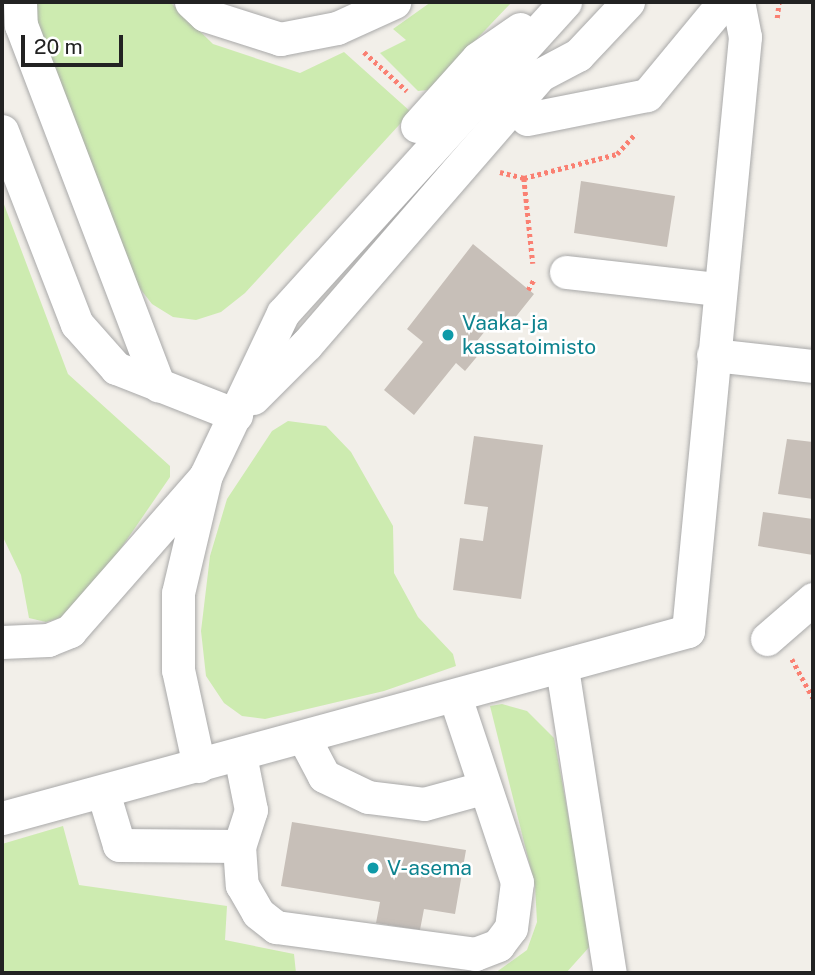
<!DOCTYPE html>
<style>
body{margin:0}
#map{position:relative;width:815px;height:975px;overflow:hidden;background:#f2efe9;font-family:"Public Sans",sans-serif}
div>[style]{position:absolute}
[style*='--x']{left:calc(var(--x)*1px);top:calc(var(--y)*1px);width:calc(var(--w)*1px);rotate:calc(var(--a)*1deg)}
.grass>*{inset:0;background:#cdebb0}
.building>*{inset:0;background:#c7bfb8}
.path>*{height:4.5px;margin-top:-2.25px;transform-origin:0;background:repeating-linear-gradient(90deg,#fa8072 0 3.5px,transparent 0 7px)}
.roads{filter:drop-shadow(0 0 2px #a9a9a9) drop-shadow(0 0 2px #a9a9a9)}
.minor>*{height:33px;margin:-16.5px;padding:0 16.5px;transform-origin:16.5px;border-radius:16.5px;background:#fff}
.dots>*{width:19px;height:19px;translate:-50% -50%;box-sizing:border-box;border:4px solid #fff;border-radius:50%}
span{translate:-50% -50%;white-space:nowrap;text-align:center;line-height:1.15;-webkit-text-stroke:5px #fff;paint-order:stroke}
.culture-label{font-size:21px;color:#0d838f}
.left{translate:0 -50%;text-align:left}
.frame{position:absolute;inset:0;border:4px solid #222;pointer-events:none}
.scale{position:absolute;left:21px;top:35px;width:102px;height:32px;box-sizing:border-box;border:4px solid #222;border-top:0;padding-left:9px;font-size:21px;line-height:24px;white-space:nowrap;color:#222;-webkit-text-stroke:5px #fff;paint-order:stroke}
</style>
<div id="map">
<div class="grass">
<i style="clip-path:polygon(30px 2px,170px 2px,213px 44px,300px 73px,344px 52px,411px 112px,245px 293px,221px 312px,196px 320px,173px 317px,152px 304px,131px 277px)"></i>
<i style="clip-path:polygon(431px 2px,512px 2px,428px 90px,418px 91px,380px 53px,406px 40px,393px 29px)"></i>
<i style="clip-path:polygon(2px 199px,68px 374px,170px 466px,170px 477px,93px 589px,60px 618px,46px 622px,29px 618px,21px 575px,2px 535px)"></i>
<i style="clip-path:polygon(288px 421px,326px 426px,351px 452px,393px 526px,394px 573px,418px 617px,453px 654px,456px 666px,384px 691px,265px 719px,242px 716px,224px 703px,206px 676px,201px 631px,210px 556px,227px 499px,272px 431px)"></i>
<i style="clip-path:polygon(502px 704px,527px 711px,554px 738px,592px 944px,566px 973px,495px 973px,527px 950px,537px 922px,535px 886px,490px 706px)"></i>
<i style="clip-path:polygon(63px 826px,79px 885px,227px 906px,225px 940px,294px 954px,296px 973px,2px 973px,2px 844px)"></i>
</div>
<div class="building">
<i style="clip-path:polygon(581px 181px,675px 196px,667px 247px,574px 233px)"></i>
<i style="clip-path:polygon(473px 244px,534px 294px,510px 324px,498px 315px,477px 341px,485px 347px,465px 371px,456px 363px,414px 415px,384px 390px,423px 342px,407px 329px)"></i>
<i style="clip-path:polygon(474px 436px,543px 445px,521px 599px,453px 590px,460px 538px,483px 541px,488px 507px,464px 504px)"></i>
<i style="clip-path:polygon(787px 439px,813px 442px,813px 499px,778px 494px)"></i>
<i style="clip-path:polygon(763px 512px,813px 519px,813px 555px,758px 546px)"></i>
<i style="clip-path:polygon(292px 822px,466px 850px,455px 914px,424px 909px,420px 930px,376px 923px,380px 902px,281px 886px)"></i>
</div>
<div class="path">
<i style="--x:777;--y:18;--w:16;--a:-83"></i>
<i style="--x:364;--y:52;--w:58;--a:42.2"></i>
<i style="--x:500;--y:172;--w:25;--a:14"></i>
<i style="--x:524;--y:178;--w:96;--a:-14.5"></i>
<i style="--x:617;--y:154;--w:28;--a:-48"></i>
<i style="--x:524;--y:178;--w:86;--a:84"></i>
<i style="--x:528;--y:290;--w:13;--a:-61"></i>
<i style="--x:792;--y:659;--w:44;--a:61.7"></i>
</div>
<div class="roads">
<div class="minor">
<i style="--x:20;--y:2;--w:23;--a:88"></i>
<i style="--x:21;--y:25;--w:386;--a:69.1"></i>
<i style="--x:191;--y:2;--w:19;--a:43"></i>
<i style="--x:205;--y:15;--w:79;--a:17.7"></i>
<i style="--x:280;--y:39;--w:58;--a:-10.9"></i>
<i style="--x:337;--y:28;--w:63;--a:-24.5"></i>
<i style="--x:527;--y:119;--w:122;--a:-11.3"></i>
<i style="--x:647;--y:95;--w:121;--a:-50.4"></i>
<i style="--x:417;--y:126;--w:91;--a:-48.1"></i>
<i style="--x:478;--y:58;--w:51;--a:-34.6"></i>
<i style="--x:2;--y:131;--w:207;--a:68.8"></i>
<i style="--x:77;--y:324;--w:59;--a:48.4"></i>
<i style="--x:116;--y:368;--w:129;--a:21.4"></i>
<i style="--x:566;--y:272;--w:152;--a:6.4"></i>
<i style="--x:713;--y:355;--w:101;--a:6.3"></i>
<i style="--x:253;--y:398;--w:76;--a:-45"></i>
<i style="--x:307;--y:344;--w:356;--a:-49.1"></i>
<i style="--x:540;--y:75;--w:43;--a:-27.8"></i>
<i style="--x:578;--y:55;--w:73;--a:-46.7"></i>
<i style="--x:767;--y:639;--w:61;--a:-41"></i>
<i style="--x:2;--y:642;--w:46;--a:-2.5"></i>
<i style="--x:48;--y:640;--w:24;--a:-22"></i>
<i style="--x:70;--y:631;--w:201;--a:-48.8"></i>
<i style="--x:562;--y:668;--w:309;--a:81.1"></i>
<i style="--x:304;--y:738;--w:43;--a:62.2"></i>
<i style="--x:324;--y:776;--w:49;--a:25.5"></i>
<i style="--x:368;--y:797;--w:56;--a:7.1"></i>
<i style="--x:424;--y:804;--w:60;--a:-15.4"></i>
<i style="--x:240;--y:755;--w:56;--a:78.7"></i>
<i style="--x:251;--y:810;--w:38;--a:108"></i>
<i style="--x:239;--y:846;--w:39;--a:86"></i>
<i style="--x:242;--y:885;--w:32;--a:60"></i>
<i style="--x:258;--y:913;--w:23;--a:38"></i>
<i style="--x:276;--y:927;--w:201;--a:7.7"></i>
<i style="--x:475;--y:954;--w:25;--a:-21"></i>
<i style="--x:498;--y:945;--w:21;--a:-53"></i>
<i style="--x:511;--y:928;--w:46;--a:-82.6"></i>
<i style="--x:517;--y:882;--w:195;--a:-108.5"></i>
<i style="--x:199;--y:766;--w:98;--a:-102.3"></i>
<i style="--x:178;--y:670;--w:77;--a:-90"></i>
<i style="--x:178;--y:593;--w:121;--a:-76.7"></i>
<i style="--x:206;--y:475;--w:179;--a:-64.6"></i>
<i style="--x:283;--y:313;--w:420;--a:-47.8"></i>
<i style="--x:103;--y:792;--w:55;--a:73.2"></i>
<i style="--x:119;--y:845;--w:120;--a:0.5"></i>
<i style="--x:2;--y:818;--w:711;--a:-15.25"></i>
<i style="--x:688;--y:631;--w:597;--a:-84.52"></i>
<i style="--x:745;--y:37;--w:36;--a:-101"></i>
</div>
</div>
<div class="dots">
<i style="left:448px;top:335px;background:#0f9aa8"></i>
<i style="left:373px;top:868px;background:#0f9aa8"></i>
</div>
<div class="culture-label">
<span class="left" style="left:462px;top:335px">Vaaka- ja<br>kassatoimisto</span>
<span class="left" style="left:387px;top:868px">V-asema</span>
</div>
<div class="frame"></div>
<div class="scale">20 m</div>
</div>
